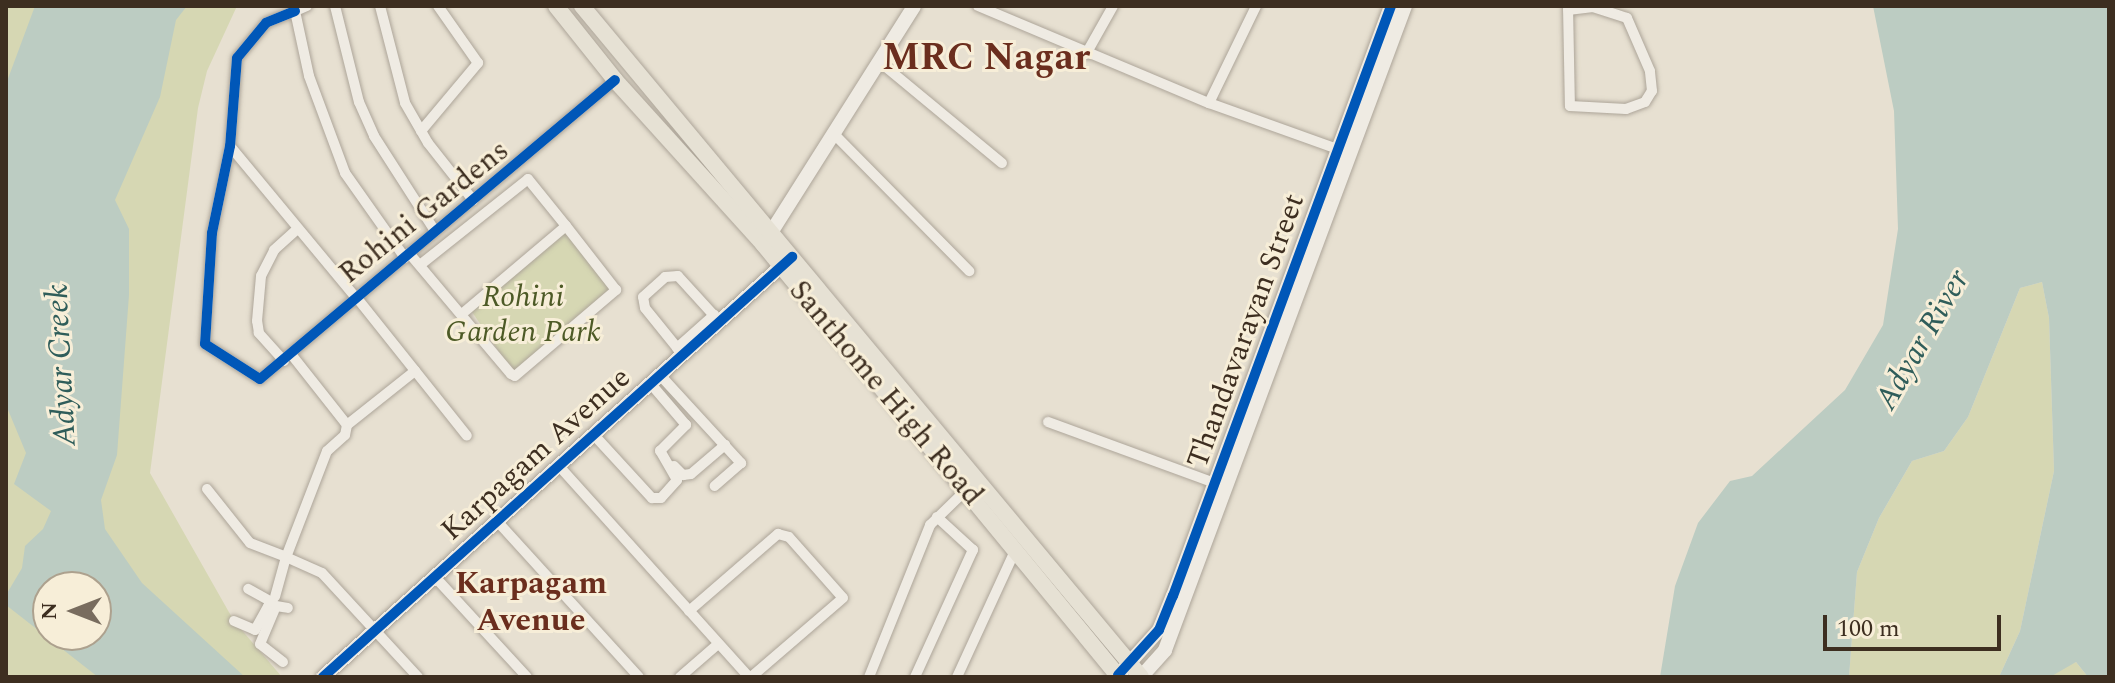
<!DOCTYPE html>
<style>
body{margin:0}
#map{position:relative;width:2115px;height:683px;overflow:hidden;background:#e7e0d1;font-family:Spectral,serif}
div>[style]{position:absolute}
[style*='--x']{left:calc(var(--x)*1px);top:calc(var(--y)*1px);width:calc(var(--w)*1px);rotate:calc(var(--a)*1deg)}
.green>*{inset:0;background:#d6d7b3}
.water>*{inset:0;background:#bcccc2}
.roads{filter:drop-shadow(0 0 2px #ada599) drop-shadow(0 0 2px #ada599)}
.street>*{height:10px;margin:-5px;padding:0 5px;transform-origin:5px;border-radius:5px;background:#efebe3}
.secondary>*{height:14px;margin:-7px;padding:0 7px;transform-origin:7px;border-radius:7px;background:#efebe3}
.primary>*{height:16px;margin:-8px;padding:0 8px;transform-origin:8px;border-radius:8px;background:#e6e1d4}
.cycleway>*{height:10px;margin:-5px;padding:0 5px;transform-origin:5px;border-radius:5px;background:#0057b8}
span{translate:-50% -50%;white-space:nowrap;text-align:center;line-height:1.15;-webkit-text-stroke:6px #f7eed8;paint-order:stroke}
.street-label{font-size:30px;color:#3d2e20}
.park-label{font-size:30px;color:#4d5a26;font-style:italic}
.water-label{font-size:32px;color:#2f5d5a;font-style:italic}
.neighbourhood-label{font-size:32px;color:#6b2e1e;font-weight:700}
.district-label{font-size:38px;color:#6b2e1e;font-weight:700}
.frame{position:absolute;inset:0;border:8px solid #3d2e20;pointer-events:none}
.north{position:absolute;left:32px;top:571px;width:80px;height:80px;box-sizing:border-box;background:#f7eed8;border:2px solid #ada18e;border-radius:50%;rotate:270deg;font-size:22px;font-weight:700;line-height:32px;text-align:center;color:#3d2e20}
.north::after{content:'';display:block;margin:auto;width:28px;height:36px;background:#786c5e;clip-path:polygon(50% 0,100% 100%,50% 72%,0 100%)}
.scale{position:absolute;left:1823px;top:615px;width:178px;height:36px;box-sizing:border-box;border:4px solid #3d2e20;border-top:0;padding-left:10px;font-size:24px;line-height:28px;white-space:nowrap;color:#3d2e20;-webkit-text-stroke:6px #f7eed8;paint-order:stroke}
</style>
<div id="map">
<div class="green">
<i style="clip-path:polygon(evenodd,6px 6px,237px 6px,207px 71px,198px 108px,150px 473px,234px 621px,282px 677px,6px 677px,6px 6px,48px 587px,96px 587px,96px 635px,48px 635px,48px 587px)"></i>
<i style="clip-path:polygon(566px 229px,612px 293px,515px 375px,468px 306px)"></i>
<i style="clip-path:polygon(2042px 282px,2049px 318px,2054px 471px,2020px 631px,1999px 677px,1849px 677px,1857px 572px,1879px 518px,1912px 461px,1944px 451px,1968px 417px,2020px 288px)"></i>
<i style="clip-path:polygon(2076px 662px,2088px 677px,2050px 677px,2054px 671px)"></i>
</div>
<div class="water">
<i style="clip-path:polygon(evenodd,35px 6px,187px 6px,176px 20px,160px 97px,115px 200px,129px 229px,129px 295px,117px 455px,101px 500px,105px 529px,142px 583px,245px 677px,98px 677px,6px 605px,6px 595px,22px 568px,25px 546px,43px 529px,51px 511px,14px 484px,26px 453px,6px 405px,6px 84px,35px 6px,48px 587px,96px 587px,96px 635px,48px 635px,48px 587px)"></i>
<i style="clip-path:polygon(1873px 6px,2109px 6px,2109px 677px,2088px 677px,2076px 662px,2050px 677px,1999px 677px,2020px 631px,2054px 471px,2049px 318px,2042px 282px,2020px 288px,1968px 417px,1944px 451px,1912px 461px,1879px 518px,1857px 572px,1849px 677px,1660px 677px,1675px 586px,1698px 523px,1730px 481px,1752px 476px,1845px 390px,1883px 325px,1898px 229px,1894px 111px)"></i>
</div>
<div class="roads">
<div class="street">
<i style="--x:307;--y:6;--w:13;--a:157"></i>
<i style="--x:295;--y:11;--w:66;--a:77.8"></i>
<i style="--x:309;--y:76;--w:103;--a:69.6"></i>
<i style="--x:345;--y:173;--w:104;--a:54.8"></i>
<i style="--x:335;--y:6;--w:99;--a:76"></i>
<i style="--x:359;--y:102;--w:37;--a:66"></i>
<i style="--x:374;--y:136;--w:113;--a:57.3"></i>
<i style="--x:380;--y:6;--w:100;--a:75.5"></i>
<i style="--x:405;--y:103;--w:46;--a:60.1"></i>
<i style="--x:428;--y:143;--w:73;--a:51.7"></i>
<i style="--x:978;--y:6;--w:251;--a:22.8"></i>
<i style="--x:1209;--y:103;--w:142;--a:19.7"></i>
<i style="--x:1568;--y:6;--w:100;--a:88.9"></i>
<i style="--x:1570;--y:106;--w:56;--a:3.1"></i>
<i style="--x:1626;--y:109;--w:20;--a:-20"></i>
<i style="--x:1645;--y:102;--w:13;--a:-58"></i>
<i style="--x:1652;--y:91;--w:20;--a:-96"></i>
<i style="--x:1650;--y:71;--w:58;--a:-113.5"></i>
<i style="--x:1627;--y:18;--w:36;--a:-162"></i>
<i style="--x:1593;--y:7;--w:25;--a:173"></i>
<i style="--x:295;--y:11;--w:31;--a:158"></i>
<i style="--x:266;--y:23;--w:45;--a:129.6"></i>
<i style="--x:237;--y:58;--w:88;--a:94.5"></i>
<i style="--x:230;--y:146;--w:89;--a:101.7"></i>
<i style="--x:212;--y:233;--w:111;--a:93.6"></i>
<i style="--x:205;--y:344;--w:65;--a:32.5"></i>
<i style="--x:260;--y:379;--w:464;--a:-40.1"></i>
<i style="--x:1086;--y:54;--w:55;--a:-60.6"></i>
<i style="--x:881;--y:63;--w:157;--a:39.6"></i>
<i style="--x:1209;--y:103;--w:108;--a:-64.1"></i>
<i style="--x:421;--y:131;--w:89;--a:-50"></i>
<i style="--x:478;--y:63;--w:70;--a:-125.1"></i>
<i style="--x:836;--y:136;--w:190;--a:45.4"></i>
<i style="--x:230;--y:146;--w:197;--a:50.3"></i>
<i style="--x:409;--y:253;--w:158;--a:49.9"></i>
<i style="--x:511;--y:374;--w:4;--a:27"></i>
<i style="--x:515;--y:376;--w:133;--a:-40.4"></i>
<i style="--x:616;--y:290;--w:81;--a:-128"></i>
<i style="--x:566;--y:226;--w:136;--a:139.8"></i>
<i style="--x:420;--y:265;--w:138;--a:-38.5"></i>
<i style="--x:528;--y:179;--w:60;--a:51"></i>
<i style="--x:357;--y:298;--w:176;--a:51.4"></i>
<i style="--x:677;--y:348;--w:50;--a:-41.7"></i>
<i style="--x:291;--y:354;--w:90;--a:51.7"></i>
<i style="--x:347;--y:425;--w:10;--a:101"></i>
<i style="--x:345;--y:435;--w:24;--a:138"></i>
<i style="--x:327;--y:451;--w:114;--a:111.1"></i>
<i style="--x:286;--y:557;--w:39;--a:24"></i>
<i style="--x:322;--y:573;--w:142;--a:47.3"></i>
<i style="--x:683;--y:355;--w:60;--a:-129"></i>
<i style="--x:645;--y:308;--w:11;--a:-100"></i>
<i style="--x:643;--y:297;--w:30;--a:-42"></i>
<i style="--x:665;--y:277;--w:13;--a:-4"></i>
<i style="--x:678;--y:276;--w:62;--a:47.6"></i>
<i style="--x:284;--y:361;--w:38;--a:-132"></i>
<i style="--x:259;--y:333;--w:12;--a:-99"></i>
<i style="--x:257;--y:321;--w:45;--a:-84.9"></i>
<i style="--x:261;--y:276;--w:29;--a:-63"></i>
<i style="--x:274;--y:250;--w:31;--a:-42"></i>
<i style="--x:660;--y:375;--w:120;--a:47.4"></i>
<i style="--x:741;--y:463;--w:35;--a:139"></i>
<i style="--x:1048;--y:422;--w:178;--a:20.1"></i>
<i style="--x:347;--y:425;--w:87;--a:-38.5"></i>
<i style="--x:594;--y:435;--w:86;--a:47.4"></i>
<i style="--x:652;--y:498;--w:9;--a:0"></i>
<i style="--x:661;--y:498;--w:24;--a:-48"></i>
<i style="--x:677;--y:480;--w:34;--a:-120"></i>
<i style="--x:660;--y:451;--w:37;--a:-45"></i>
<i style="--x:686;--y:425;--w:54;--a:-130.5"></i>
<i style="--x:559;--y:466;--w:284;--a:48"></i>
<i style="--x:674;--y:466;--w:13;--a:45"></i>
<i style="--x:683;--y:475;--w:8;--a:-7"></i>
<i style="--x:691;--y:474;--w:45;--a:-40.5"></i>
<i style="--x:207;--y:489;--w:69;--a:51.5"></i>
<i style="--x:250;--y:543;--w:39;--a:21"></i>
<i style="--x:286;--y:557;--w:41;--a:105.4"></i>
<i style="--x:497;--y:521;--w:211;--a:47.7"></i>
<i style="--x:435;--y:577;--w:136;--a:47.4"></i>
<i style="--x:689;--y:611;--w:118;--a:-40.9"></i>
<i style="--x:778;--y:534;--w:11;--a:15"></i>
<i style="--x:789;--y:537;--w:81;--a:48.5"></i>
<i style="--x:843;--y:598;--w:121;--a:139.3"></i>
<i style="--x:234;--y:621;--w:23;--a:23"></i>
<i style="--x:255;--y:630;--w:26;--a:-61"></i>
<i style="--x:268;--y:607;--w:6;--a:-72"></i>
<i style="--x:270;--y:601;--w:25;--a:-151"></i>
<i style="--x:283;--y:662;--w:29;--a:-142"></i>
<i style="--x:260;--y:644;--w:41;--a:-67.2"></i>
<i style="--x:276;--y:606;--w:12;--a:9"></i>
<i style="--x:680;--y:677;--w:50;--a:-41"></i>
<i style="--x:869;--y:677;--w:164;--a:-68.1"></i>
<i style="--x:930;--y:525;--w:52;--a:-44.2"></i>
<i style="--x:915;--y:677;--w:140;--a:-65.5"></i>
<i style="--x:973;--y:550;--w:49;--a:-137.5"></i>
<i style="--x:957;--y:677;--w:141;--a:-65.3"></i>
</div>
<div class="secondary">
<i style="--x:765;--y:242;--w:279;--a:-57.7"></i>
<i style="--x:1123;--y:670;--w:54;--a:-48"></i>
<i style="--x:1159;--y:630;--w:37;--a:-68"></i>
<i style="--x:1173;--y:596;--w:629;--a:-69.72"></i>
<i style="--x:323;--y:677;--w:623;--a:-41.88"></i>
<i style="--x:1141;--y:677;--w:36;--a:-48"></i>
<i style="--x:1165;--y:650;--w:687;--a:-69.56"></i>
</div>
<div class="primary">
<i style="--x:556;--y:6;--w:95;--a:51.4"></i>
<i style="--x:615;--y:80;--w:221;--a:47.9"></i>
<i style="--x:763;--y:244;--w:561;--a:50.57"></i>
<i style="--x:582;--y:6;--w:873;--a:50.2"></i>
</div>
</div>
<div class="cycleway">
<i style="--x:295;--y:11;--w:31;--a:158"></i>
<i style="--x:266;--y:23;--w:45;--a:129.6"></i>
<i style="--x:237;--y:58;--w:88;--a:94.5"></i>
<i style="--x:230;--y:146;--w:89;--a:101.7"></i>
<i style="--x:212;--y:233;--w:111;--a:93.6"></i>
<i style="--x:205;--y:344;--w:65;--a:32.5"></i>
<i style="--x:260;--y:379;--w:464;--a:-40.1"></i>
<i style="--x:1118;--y:675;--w:61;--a:-47.7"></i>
<i style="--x:1159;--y:630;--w:37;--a:-68"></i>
<i style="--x:1173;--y:596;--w:629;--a:-69.72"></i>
<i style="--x:323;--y:677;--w:630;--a:-41.85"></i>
</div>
<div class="street-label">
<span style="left:424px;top:212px;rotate:-39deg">Rohini Gardens</span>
<span style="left:1246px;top:331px;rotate:-70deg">Thandavarayan Street</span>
<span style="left:886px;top:393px;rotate:50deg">Santhome High Road</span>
<span style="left:536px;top:454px;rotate:-42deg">Karpagam Avenue</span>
</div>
<div class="park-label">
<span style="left:523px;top:314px">Rohini<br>Garden Park</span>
</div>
<div class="water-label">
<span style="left:1923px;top:340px;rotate:-60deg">Adyar River</span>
<span style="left:62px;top:365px;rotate:-93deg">Adyar Creek</span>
</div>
<div class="neighbourhood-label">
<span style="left:531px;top:603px">Karpagam<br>Avenue</span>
</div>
<div class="district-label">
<span style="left:986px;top:59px">MRC Nagar</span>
</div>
<div class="frame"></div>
<div class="north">N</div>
<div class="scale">100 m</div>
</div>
